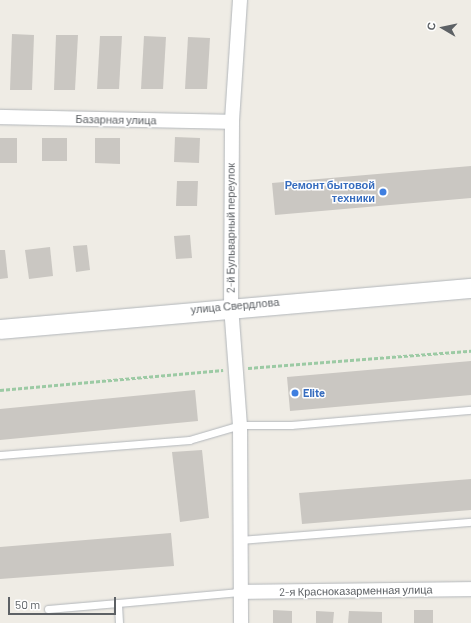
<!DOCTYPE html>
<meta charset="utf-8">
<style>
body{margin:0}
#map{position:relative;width:471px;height:623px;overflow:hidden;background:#efece5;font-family:Barlow,sans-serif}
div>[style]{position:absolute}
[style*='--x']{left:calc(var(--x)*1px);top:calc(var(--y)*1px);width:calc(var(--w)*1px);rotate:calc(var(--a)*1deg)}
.building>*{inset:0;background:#cac7c2}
.path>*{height:2.5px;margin-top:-1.25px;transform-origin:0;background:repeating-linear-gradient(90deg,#9ccaa4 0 4px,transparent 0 6px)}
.roads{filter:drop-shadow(0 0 1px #b2b6ba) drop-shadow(0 0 1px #b2b6ba)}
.lane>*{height:7px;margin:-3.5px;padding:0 3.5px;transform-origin:3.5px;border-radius:3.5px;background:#fff}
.street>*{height:14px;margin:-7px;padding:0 7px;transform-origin:7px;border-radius:7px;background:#fff}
.secondary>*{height:19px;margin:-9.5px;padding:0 9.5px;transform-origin:9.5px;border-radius:9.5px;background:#fff}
.dots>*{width:11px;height:11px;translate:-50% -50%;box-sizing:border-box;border:2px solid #fff;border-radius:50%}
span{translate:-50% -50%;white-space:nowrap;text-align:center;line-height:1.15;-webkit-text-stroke:3px #fff;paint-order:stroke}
.street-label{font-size:11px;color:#5d6165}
.shop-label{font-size:11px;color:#366cbe;font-weight:700}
.right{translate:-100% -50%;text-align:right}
.left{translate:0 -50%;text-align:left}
.north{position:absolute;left:423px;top:8px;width:40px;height:40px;-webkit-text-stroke:3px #fff;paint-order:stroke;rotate:279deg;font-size:11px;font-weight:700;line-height:16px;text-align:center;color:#5d6165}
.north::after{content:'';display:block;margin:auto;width:14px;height:18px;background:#5d6165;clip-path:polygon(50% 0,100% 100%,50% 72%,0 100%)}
.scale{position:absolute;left:8px;top:597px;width:108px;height:18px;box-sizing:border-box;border:2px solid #5d6165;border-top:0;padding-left:5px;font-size:12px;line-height:14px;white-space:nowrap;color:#5d6165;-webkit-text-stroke:3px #fff;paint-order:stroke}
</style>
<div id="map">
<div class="building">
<i style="clip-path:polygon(12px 34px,34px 35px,32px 90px,10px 90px)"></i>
<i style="clip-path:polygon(56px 35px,78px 35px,75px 90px,54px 90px)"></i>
<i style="clip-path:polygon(100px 36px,122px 36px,119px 89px,97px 89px)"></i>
<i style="clip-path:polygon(144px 36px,166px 37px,163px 89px,141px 89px)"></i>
<i style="clip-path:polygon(188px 37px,210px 38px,207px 89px,185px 89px)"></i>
<i style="clip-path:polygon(175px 137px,200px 138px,199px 163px,174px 162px)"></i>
<i style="clip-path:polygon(0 138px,17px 138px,17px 163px,0 163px)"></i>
<i style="clip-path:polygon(42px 138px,67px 138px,67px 161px,42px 161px)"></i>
<i style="clip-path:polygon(95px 138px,120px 138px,120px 164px,95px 163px)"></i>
<i style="clip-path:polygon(471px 166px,471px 198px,275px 215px,272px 183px)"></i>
<i style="clip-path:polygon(177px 181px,198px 181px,197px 206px,176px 206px)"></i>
<i style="clip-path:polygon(190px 235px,192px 258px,176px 259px,174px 236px)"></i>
<i style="clip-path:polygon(87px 245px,90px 270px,76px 272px,73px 246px)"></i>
<i style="clip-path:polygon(50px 247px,53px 276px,29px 279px,25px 250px)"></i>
<i style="clip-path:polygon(0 250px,5px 250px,8px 278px,0 279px)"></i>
<i style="clip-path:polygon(471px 361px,471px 395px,290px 411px,287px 377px)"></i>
<i style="clip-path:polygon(195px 390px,198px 421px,0 440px,0 409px)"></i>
<i style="clip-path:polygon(202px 450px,209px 518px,180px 522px,172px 452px)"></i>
<i style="clip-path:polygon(471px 479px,471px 510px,302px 524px,299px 493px)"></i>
<i style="clip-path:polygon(171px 533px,174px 566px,0 579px,0 547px)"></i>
<i style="clip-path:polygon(273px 610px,292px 611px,292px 623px,273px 623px)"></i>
<i style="clip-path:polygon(414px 610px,433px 610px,433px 623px,414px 623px)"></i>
<i style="clip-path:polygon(316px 611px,334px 612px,333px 623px,316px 623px)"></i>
<i style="clip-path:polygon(349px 611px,382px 612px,382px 623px,348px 623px)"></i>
</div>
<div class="path">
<i style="--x:248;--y:368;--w:224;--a:-4.4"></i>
<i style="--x:0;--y:390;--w:224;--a:-5.1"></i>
</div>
<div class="roads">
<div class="lane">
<i style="--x:0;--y:455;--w:190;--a:-4.5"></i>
<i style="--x:189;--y:440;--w:53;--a:-16.4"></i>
<i style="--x:240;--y:425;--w:51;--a:0"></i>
<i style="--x:291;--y:425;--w:181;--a:-4.8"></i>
<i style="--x:240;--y:540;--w:232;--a:-4.5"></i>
<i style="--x:48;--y:609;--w:70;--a:-4.9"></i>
<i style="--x:119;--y:623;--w:20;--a:-93"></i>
<i style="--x:118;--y:603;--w:122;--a:-5.2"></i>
</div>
<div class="street">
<i style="--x:240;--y:0;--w:122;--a:93.8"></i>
<i style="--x:232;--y:122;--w:184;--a:90.3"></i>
<i style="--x:231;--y:306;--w:119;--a:85.7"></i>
<i style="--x:240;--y:425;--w:198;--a:89.7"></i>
<i style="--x:0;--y:117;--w:232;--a:1.2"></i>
<i style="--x:240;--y:592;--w:231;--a:-0.7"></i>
</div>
<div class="secondary">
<i style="--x:0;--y:329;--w:473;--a:-5"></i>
</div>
</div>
<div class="dots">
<i style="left:383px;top:192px;background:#3f7fe0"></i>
<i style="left:295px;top:393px;background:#3f7fe0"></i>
</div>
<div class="street-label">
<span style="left:116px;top:120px;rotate:1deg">Базарная улица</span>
<span style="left:231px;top:228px;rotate:-90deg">2-й Бульварный переулок</span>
<span style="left:235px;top:306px;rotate:-5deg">улица Свердлова</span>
<span style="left:356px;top:591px;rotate:-1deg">2-я Красноказарменная улица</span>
</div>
<div class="shop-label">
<span class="right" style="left:375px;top:192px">Ремонт бытовой<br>техники</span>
<span class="left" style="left:303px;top:393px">Elite</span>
</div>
<div class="north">С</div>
<div class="scale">50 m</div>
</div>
